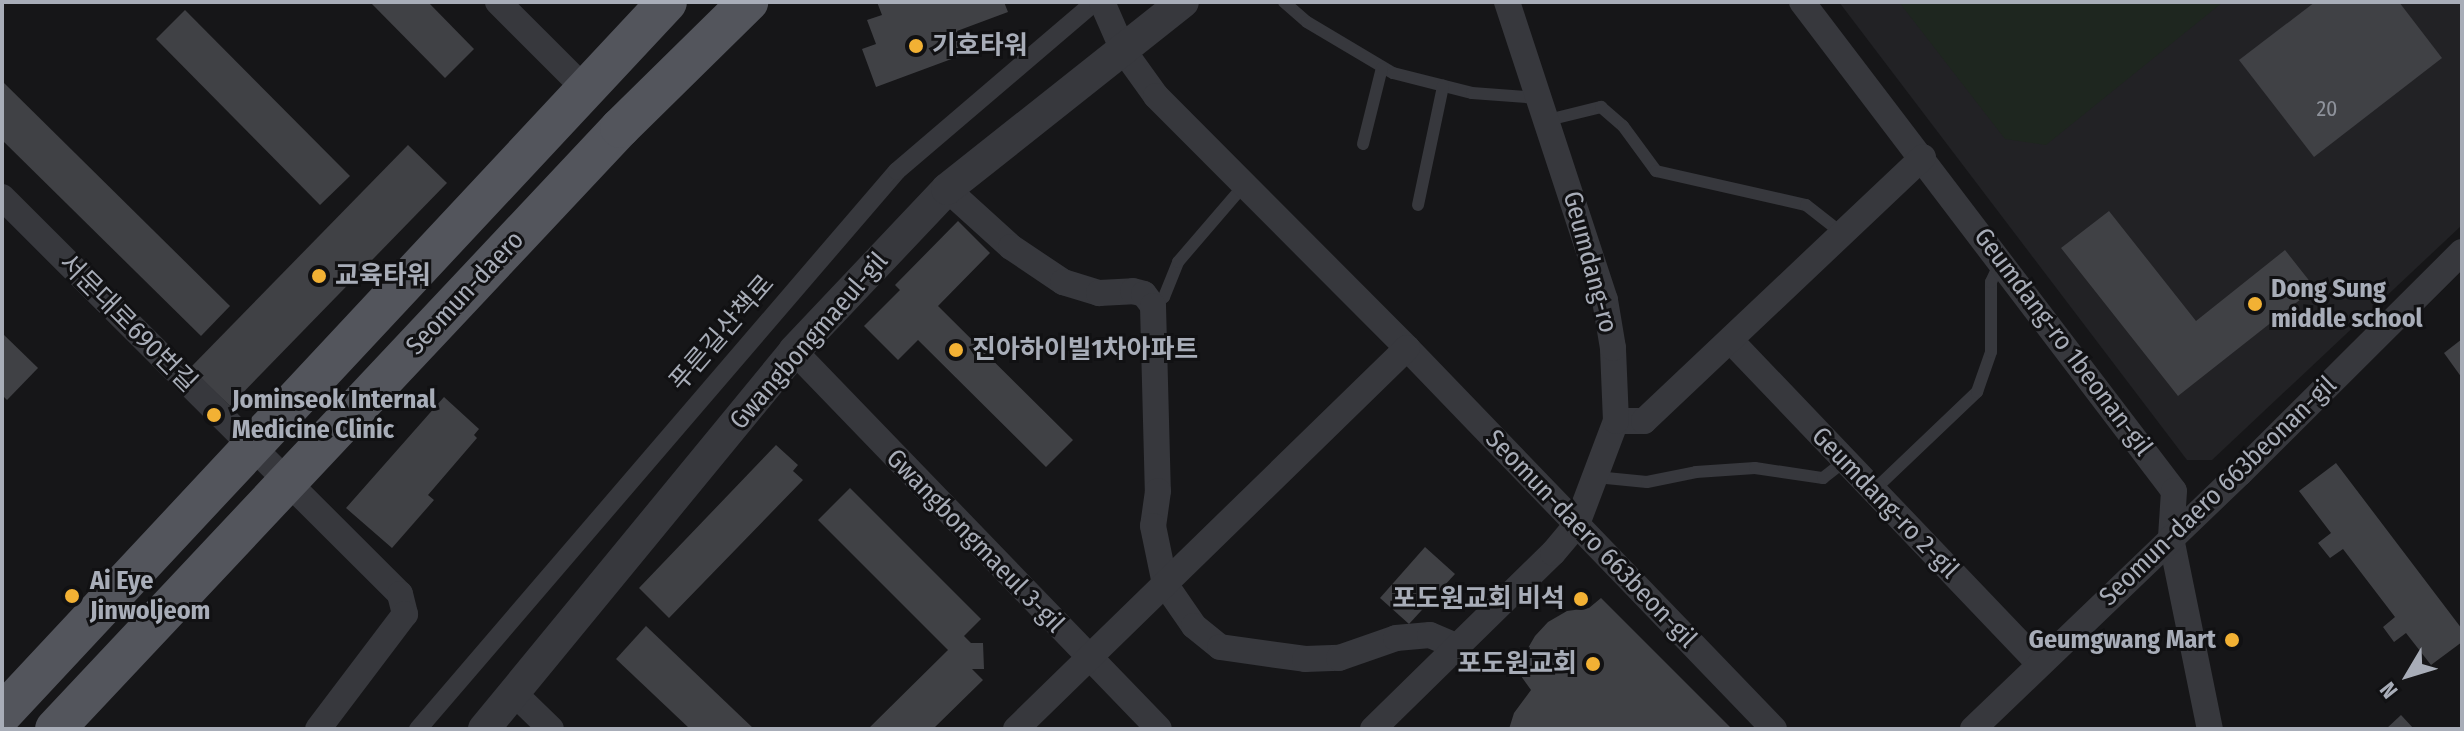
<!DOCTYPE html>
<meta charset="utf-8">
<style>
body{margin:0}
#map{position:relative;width:2464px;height:731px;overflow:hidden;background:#161618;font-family:"Fira Sans Condensed","Noto Sans KR",sans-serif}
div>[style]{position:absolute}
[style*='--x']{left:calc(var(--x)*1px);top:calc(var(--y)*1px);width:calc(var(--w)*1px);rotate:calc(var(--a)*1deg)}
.built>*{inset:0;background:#222225}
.green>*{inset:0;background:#1e261f}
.building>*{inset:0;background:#404145}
.service>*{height:12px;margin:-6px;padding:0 6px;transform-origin:6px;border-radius:6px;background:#37383d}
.pedestrian>*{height:18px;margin:-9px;padding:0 9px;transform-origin:9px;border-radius:9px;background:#37383d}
.minor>*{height:26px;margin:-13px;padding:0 13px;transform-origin:13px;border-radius:13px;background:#37383d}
.tertiary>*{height:32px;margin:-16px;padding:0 16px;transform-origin:16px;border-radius:16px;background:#37383d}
.primary>*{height:40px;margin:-20px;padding:0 20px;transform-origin:20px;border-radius:20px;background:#53555c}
.dots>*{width:22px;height:22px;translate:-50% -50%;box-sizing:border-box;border:4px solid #111113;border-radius:50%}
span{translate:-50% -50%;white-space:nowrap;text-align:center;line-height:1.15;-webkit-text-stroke:6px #111113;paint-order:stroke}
.number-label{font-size:22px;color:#8e929b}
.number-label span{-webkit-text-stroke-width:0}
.poi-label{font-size:26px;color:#a8adb8;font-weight:700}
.left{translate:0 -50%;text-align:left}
.right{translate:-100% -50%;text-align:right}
.street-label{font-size:26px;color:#a8adb8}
.frame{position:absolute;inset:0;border:4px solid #a8adb8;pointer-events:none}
.north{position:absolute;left:2368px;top:635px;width:80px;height:80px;-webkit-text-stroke:6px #111113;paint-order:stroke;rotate:232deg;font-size:22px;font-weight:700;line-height:32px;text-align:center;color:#a8adb8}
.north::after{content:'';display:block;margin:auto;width:28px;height:36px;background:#a8adb8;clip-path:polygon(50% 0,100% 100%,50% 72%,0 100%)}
</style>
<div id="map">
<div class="built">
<i style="clip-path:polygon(1839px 2px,2462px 2px,2462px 225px,2212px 460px,2187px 460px)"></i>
</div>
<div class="green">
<i style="clip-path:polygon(1899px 2px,2223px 2px,2046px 145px,2005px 139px)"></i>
</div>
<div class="building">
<i style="clip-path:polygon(370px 2px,428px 2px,474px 49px,445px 78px)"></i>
<i style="clip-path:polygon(877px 2px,1004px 2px,1008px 12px,957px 31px,965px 54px,876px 87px,862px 49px,876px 44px,867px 20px,882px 15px)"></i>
<i style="clip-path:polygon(2315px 2px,2399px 2px,2442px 58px,2314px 157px,2239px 60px)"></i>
<i style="clip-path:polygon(185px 10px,350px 176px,320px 205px,156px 39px)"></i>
<i style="clip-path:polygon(2px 81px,230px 306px,201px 336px,2px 140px)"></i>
<i style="clip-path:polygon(408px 145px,447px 183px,230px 406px,190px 368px)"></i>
<i style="clip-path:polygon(2109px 211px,2196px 321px,2285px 250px,2315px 288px,2178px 396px,2061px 248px)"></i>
<i style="clip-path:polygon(958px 221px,990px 253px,938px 306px,1073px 440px,1046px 467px,918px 340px,898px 360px,864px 326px,900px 290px,895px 285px)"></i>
<i style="clip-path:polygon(2px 333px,38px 368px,7px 400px,2px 395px)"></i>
<i style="clip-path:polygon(2462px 339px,2462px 378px,2444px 353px)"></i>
<i style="clip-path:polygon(444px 397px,479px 429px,474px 435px,477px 438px,428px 495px,434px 500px,392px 548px,346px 508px)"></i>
<i style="clip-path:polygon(776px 445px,798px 465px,793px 471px,803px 480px,669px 618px,639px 588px)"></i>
<i style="clip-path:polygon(2336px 463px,2462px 629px,2462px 642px,2431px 665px,2406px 633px,2394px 642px,2383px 627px,2395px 617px,2343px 549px,2330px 558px,2318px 543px,2331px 533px,2299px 491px)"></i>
<i style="clip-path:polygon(850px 488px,981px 619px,964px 636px,971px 643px,983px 643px,984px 669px,972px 669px,983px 680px,933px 729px,868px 729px,948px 650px,818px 520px)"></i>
<i style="clip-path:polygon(1425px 547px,1455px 574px,1409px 624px,1380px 598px)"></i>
<i style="clip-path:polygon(1601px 598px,1730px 727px,1729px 729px,1509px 729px,1514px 713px,1531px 690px,1516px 669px,1535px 636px,1548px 622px,1567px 611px,1589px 608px)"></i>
<i style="clip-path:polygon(646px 626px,754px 729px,690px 729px,616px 659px)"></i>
<i style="clip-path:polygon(2401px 715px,2414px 729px,2386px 729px)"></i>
</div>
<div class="service">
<i style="--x:1284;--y:2;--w:30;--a:41"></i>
<i style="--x:1307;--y:22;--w:100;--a:30.7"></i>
<i style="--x:1393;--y:73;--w:81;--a:14.2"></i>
<i style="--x:1472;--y:93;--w:66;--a:4.3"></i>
<i style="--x:1548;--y:120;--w:55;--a:-13.8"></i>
<i style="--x:1601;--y:107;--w:29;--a:41"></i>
<i style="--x:1623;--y:126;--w:56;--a:53.7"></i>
<i style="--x:1656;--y:171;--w:154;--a:12.8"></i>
<i style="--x:1806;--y:205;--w:47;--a:38.1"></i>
<i style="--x:1363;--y:144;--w:78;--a:-76"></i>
<i style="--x:1418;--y:205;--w:122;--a:-78.1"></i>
<i style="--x:1153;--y:306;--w:14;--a:-39"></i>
<i style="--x:1164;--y:297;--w:38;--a:-68"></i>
<i style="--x:1178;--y:262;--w:104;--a:-49.3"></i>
<i style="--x:1596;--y:477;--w:51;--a:5.6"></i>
<i style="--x:1647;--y:482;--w:50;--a:-11.5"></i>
<i style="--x:1696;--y:472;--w:59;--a:-3.9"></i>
<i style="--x:1755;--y:468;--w:69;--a:8.4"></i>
<i style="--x:1823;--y:478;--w:28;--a:-38"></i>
<i style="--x:1873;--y:491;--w:144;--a:-43.6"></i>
<i style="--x:1977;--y:392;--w:42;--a:-70.7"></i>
<i style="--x:1991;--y:352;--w:70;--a:-90"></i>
<i style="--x:1991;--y:282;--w:21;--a:-65"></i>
</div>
<div class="pedestrian">
<i style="--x:418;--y:729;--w:735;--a:-49.36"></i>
<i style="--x:897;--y:171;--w:260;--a:-40.5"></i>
</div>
<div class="minor">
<i style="--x:498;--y:2;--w:122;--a:45"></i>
<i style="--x:1102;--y:2;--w:52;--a:66.4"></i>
<i style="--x:1123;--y:50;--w:57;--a:54.3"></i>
<i style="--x:1156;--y:96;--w:356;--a:45.1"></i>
<i style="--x:1407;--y:348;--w:529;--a:46.07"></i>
<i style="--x:1802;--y:2;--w:614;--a:52.74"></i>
<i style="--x:2174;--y:491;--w:47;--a:93.7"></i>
<i style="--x:2171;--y:538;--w:195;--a:78.5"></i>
<i style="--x:947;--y:189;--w:86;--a:42.2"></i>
<i style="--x:1011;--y:247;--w:63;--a:33.9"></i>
<i style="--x:1063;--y:282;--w:38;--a:17"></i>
<i style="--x:1099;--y:293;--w:34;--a:-3"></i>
<i style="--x:1133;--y:291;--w:11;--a:15"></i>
<i style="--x:1144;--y:294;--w:15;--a:53"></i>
<i style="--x:1153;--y:306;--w:185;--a:88.5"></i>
<i style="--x:1158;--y:491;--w:35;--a:98"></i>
<i style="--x:1153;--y:526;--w:59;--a:78.3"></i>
<i style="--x:1165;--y:584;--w:51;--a:55.4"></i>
<i style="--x:1194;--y:626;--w:33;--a:39"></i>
<i style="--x:1220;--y:647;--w:86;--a:8"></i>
<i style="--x:1305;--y:659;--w:34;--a:-2"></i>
<i style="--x:1339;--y:658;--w:60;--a:-19.3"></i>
<i style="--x:1396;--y:638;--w:34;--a:-5"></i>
<i style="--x:1430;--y:635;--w:28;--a:23"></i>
<i style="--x:2;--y:197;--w:562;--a:44.93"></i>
<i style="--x:400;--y:594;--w:21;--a:76"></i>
<i style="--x:405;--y:614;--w:144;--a:127.1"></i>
<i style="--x:1731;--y:341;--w:447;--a:46.3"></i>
<i style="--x:794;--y:351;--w:525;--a:46"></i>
<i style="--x:1616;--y:421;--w:28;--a:0"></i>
<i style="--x:1644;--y:421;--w:384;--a:-43.4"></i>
<i style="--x:515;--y:694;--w:50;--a:44.2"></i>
<i style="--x:1016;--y:729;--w:546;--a:-44.26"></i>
<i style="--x:1373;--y:729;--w:252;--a:-44.4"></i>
<i style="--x:1553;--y:553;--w:38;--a:-50"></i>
<i style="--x:1577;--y:524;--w:110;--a:-69.3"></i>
<i style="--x:1616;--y:421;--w:73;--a:-92.4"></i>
<i style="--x:1613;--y:348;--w:49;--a:-99.5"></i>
<i style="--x:1605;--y:300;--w:314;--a:-108.2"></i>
<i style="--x:1973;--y:729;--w:370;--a:-43.8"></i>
<i style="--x:2240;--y:473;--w:313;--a:-44.9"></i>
</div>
<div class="tertiary">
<i style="--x:484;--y:729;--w:489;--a:-50.6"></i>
<i style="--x:794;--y:351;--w:223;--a:-46.6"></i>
<i style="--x:947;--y:189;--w:301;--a:-38.4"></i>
</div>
<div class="primary">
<i style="--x:2;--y:714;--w:974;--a:-46.95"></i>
<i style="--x:55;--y:729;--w:825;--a:-46.77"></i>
<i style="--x:620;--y:128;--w:180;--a:-44.5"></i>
</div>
<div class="dots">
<i style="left:916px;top:46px;background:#f2b134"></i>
<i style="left:319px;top:276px;background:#f2b134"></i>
<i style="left:2255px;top:304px;background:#f2b134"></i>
<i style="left:956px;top:350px;background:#f2b134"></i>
<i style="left:214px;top:415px;background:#f2b134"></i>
<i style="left:72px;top:596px;background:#f2b134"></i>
<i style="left:1581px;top:599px;background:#f2b134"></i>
<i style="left:2232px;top:640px;background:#f2b134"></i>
<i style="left:1593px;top:664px;background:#f2b134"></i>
</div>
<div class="number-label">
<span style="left:2327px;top:109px">20</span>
</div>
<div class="poi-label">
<span class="left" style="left:932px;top:46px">기호타워</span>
<span class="left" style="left:335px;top:276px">교육타워</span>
<span class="left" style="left:2271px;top:304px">Dong Sung<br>middle school</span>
<span class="left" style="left:972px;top:350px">진아하이빌1차아파트</span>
<span class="left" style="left:232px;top:415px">Jominseok Internal<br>Medicine Clinic</span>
<span class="left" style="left:90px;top:596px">Ai Eye<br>Jinwoljeom</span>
<span class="right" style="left:1565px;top:599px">포도원교회 비석</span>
<span class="right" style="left:2216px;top:640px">Geumgwang Mart</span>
<span class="right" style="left:1577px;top:664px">포도원교회</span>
</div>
<div class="street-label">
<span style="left:1590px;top:262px;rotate:75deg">Geumdang-ro</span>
<span style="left:465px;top:293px;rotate:-47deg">Seomun-daero</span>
<span style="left:128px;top:323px;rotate:45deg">서문대로690번길</span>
<span style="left:722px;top:333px;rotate:-49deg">푸른길산책로</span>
<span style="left:809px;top:341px;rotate:-49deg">Gwangbongmaeul-gil</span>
<span style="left:2063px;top:342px;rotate:53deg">Geumdang-ro 1beonan-gil</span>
<span style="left:2218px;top:491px;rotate:-44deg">Seomun-daero 663beonan-gil</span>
<span style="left:1885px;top:503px;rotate:46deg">Geumdang-ro 2-gil</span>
<span style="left:1591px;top:539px;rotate:46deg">Seomun-daero 663beon-gil</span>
<span style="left:975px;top:541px;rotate:46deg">Gwangbongmaeul 3-gil</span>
</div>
<div class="frame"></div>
<div class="north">N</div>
</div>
